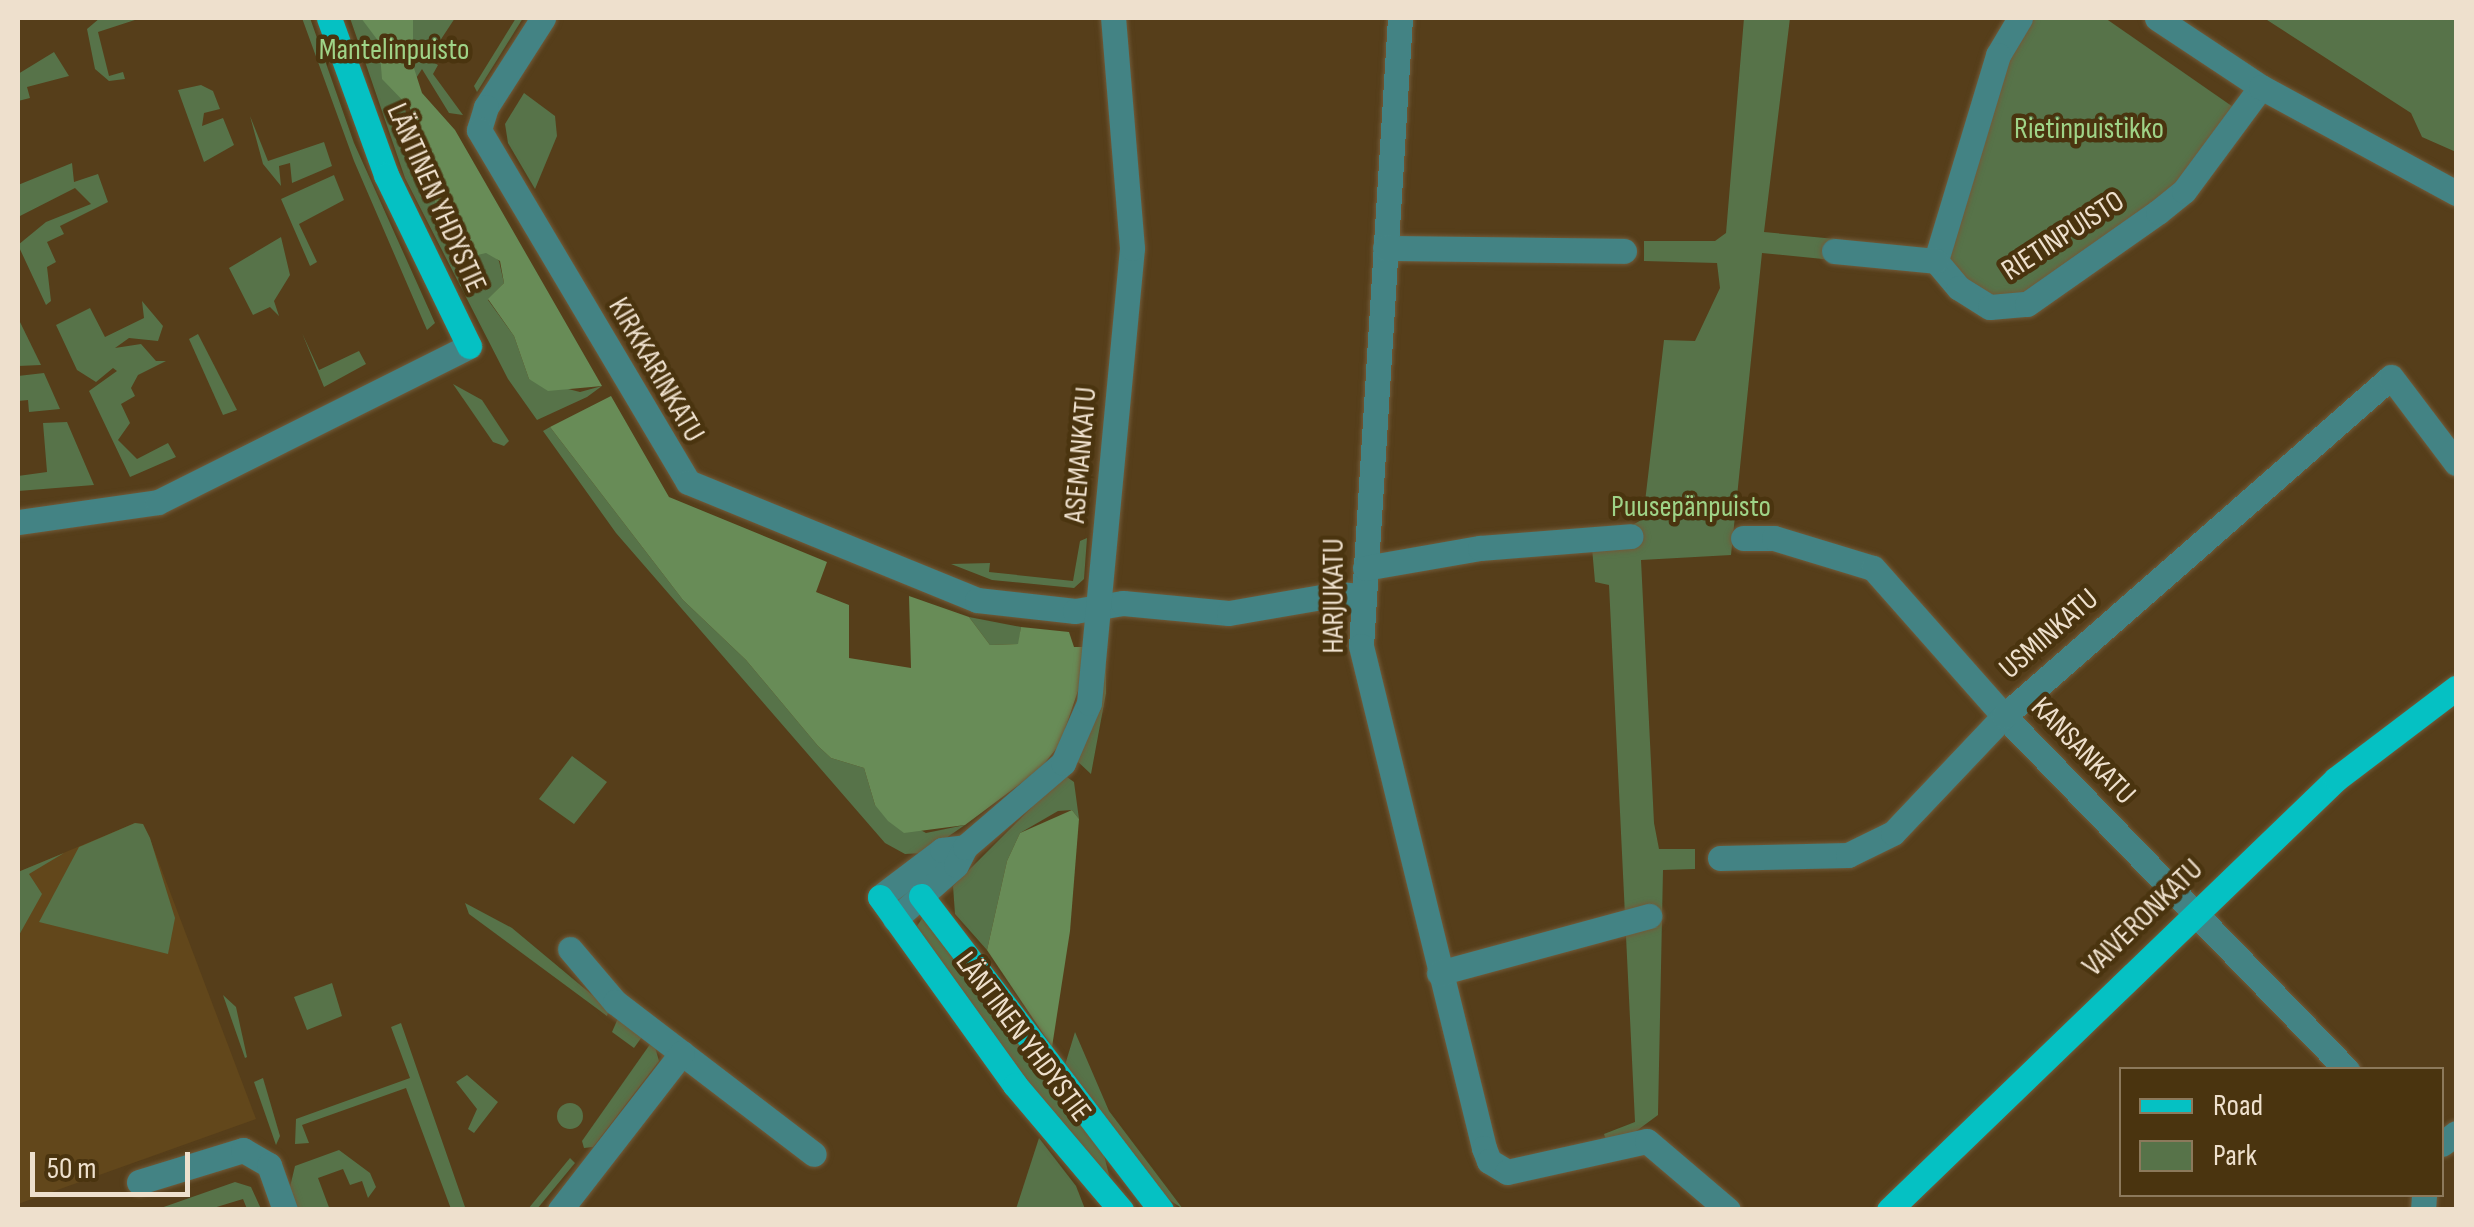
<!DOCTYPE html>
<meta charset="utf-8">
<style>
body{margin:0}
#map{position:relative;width:2474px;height:1227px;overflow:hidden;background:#563e1a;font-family:"Sofia Sans Condensed",sans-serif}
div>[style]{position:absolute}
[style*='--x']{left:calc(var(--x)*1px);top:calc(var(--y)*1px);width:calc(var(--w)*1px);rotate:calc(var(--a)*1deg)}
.built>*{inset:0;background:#62471b}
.green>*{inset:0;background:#577349}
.round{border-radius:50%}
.forest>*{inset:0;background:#688c57}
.roads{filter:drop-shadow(0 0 2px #715b3a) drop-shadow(0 0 2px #715b3a)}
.minor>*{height:25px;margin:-12.5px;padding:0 12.5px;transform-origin:12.5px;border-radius:12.5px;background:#438384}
.major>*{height:25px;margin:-12.5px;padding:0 12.5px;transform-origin:12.5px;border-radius:12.5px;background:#05c1c3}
span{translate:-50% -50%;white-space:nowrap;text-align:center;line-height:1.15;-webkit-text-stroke:9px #4a340f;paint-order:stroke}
.park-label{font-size:30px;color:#9fd387}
.street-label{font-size:30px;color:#eee0cd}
.frame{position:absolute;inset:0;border:20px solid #eee0cd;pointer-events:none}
.legend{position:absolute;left:2119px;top:1067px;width:325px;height:130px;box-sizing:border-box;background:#4a340f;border:2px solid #8c795b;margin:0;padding:12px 18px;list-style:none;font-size:30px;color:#eee0cd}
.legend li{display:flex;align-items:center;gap:20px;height:50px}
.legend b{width:50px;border:2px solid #8c795b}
.scale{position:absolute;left:30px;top:1152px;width:160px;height:45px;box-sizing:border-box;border:5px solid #eee0cd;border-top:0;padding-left:12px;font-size:30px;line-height:35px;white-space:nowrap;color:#eee0cd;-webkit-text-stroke:8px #4a340f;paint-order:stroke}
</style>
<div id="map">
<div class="built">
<i style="clip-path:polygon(135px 823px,143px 824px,150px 839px,256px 1119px,18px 1204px,18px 872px)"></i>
</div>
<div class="green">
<i style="clip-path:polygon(100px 18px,141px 18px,98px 32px,109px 76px,123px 72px,125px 79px,109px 81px,95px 69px,87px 29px)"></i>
<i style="clip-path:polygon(302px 18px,310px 18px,354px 143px,435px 323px,427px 330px,354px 161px)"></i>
<i style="clip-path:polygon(350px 18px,455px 18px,428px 59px,438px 65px,433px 74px,463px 115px,449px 113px,422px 69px,403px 98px,414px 154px,429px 185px,499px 261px,504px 283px,488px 300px,514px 336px,529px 379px,580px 392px,602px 386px,587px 397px,537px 420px,508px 379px,405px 178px)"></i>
<i style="clip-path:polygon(516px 18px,523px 18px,477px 92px,474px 86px)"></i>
<i style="clip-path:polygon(1744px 18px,1790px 18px,1764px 232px,1835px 239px,1833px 260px,1762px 253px,1731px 555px,1641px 560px,1654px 823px,1659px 849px,1695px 849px,1695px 869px,1663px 870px,1658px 1115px,1635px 1132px,1606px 1140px,1604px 1134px,1635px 1122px,1609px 585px,1595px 582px,1592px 548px,1643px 519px,1664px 340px,1695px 341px,1720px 288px,1717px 263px,1644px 261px,1644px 241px,1715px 241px,1726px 233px)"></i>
<i style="clip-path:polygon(2032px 18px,2105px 18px,2236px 109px,2176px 187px,2021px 294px,1991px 299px,1956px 272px,1947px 250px,2009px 57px)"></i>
<i style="clip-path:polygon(2264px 18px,2456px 18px,2456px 152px,2422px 137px,2411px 113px)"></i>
<i style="clip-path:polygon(54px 52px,69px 76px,27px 87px,30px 98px,18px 101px,18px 74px)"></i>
<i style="clip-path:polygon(201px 85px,213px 91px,220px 109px,204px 113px,202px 126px,223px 118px,234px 145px,204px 162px,178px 90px)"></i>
<i style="clip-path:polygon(524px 93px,555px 116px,557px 136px,535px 189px,508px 143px,505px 124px)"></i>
<i style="clip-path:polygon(250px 116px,268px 161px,324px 142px,332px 166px,292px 183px,290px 163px,279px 166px,281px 186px,263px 164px)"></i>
<i style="clip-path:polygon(72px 163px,74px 182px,98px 174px,108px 202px,60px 226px,64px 234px,47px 242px,56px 262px,47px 267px,51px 301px,46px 305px,18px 245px,46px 222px,91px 204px,75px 188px,18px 217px,18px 185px)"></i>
<i style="clip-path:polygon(334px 175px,344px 200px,299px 224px,317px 262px,310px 266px,281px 199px)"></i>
<i style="clip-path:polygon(281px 237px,290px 275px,274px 301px,279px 316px,270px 307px,253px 315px,229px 268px)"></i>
<i style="clip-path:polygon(142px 301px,163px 326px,158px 341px,129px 338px,115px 348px,141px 344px,156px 361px,166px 361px,138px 375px,131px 388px,135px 396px,121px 404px,130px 423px,118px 440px,137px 459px,168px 443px,176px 457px,130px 477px,89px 391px,117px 371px,113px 368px,96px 382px,77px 370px,56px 325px,90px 308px,105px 337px,144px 318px)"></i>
<i style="clip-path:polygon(18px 318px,41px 365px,18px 366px)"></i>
<i style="clip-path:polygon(302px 333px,319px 370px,359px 351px,366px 364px,324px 387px)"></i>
<i style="clip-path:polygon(198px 334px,237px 410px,223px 415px,189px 339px)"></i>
<i style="clip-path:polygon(44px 373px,60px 409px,29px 412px,28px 400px,18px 401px,18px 376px)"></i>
<i style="clip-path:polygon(453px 384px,482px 400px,509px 441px,504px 446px,493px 442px)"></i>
<i style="clip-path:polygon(67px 422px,94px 485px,18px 491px,18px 476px,47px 472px,43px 423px)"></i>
<i style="clip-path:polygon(550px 427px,683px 600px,746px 660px,818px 746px,831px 758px,864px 768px,875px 805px,926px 833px,965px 825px,924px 853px,905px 854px,885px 843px,616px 533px,543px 431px)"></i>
<i style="clip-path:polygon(1087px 538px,1084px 579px,1074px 588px,992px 580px,951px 564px,990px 563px,989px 572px,1073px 581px,1080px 541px)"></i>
<i style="clip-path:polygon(969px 617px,1021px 627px,1019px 644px,990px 645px)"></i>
<i style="clip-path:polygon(1106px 650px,1106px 693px,1091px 774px,1076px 760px,1101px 704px)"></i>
<i style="clip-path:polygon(572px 756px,607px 782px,574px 824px,539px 799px)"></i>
<i style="clip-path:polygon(1064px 775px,1074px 782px,1079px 819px,1072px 810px,1058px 811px,1020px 833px,1007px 861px,987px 950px,955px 914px,953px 886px)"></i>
<i style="clip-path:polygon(135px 823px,143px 824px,150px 838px,175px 918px,168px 954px,39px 922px,79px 847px)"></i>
<i style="clip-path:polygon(64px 853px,29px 874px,42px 894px,18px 937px,18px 872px)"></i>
<i style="clip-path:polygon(465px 903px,512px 928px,609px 1009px,607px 1016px,469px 914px)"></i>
<i style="clip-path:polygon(923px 917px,1104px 1155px,1111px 1183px,1045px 1108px,923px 938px,917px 926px)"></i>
<i style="clip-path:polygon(332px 983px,342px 1016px,307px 1030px,294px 997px)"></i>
<i style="clip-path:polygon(223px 995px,236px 1007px,247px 1057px,245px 1058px)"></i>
<i style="clip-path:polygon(619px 1016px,644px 1034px,634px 1048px,612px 1032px)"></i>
<i style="clip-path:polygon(401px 1023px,465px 1207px,466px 1209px,451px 1209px,406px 1088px,302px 1125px,309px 1143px,295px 1144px,296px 1119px,410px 1078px,391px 1027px)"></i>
<i style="clip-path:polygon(1075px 1032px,1109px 1111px,1183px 1209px,1165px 1197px,1065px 1065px)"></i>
<i style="clip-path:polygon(653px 1040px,659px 1061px,593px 1147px,584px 1148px,582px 1141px)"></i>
<i style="clip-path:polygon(467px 1075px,498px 1102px,474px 1133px,468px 1129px,477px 1109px,456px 1082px)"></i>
<i style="clip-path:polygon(263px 1078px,280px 1136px,276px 1145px,254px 1082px)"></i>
<i class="round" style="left:557px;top:1103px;width:26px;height:26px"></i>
<i style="clip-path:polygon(1039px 1138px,1076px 1186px,1085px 1209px,1016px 1209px)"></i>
<i style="clip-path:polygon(339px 1150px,370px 1173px,376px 1187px,368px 1198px,362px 1181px,350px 1185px,343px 1169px,318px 1178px,330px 1210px,295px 1209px,289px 1191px,295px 1166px)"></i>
<i style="clip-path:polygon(570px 1158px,575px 1163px,537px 1209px,528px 1209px)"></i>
<i style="clip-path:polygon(235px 1182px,251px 1187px,261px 1209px,247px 1209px,243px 1199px,210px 1209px,158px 1209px)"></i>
</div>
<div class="forest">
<i style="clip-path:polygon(361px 18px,413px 18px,413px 65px,422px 93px,455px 130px,602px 386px,548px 391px,529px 379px,514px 336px,488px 299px,504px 283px,500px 261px,486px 253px,461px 259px,414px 154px,410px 108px,382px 79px,379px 42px)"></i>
<i style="clip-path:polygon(611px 396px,669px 497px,827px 562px,816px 592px,849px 605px,849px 658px,911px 668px,909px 596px,969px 617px,990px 645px,1018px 644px,1021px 627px,1069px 632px,1074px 647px,1084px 647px,1080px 685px,1060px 744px,1040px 769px,965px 825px,904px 833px,888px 821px,875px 805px,864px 768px,831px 758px,818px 746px,746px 660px,683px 600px,550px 427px)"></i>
<i style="clip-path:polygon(1072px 810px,1079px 819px,1070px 931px,1052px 1047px,987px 950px,1007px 861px,1020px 833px)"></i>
</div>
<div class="roads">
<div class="minor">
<i style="--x:543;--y:18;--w:106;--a:122.6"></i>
<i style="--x:486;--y:107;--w:24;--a:107"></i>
<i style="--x:479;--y:130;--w:409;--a:59.3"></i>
<i style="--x:688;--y:482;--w:312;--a:22.2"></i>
<i style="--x:977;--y:600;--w:99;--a:6.4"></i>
<i style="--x:1075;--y:611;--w:49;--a:-9.5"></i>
<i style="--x:1123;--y:603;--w:106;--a:5.4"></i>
<i style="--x:1229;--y:613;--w:112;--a:-9.8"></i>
<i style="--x:1339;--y:594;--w:24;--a:5"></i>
<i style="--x:1400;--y:18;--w:629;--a:93.55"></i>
<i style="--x:1361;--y:646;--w:517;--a:76.23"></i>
<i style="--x:1484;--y:1148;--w:14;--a:69"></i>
<i style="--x:1489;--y:1161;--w:21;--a:31"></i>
<i style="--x:1507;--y:1172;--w:143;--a:-12.5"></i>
<i style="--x:1647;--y:1141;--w:106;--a:40.4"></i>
<i style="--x:2020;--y:18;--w:43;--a:120.7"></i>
<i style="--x:1998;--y:55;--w:215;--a:106.8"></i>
<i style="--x:1936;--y:261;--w:35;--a:50"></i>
<i style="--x:1959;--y:288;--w:36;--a:32"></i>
<i style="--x:1990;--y:307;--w:37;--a:-5"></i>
<i style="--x:2027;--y:304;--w:160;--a:-35.1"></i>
<i style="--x:2158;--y:212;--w:33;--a:-39"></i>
<i style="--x:2184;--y:191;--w:129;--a:-53.5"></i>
<i style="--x:2157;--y:18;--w:125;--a:33.6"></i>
<i style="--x:2261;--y:87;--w:222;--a:28.5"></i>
<i style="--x:1385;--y:248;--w:239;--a:0.7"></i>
<i style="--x:1834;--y:251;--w:102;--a:5.6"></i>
<i style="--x:18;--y:522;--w:141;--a:-8.1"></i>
<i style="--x:158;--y:502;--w:348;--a:-26.6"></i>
<i style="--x:1743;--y:538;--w:31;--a:0"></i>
<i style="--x:1774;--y:538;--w:103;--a:16.9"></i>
<i style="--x:1873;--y:568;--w:198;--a:48.5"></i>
<i style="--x:2004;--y:716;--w:493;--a:45.9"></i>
<i style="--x:1365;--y:568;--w:117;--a:-9.9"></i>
<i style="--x:1480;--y:548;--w:151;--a:-4.5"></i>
<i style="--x:1720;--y:858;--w:128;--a:-1.3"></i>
<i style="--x:1848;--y:855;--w:50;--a:-26.1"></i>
<i style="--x:1893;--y:833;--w:161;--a:-46.5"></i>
<i style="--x:2004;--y:716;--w:514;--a:-41.22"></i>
<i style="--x:2391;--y:377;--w:108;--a:52.9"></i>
<i style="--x:880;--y:897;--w:78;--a:-37.2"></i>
<i style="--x:942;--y:850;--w:23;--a:-7"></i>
<i style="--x:895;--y:919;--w:81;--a:-41.5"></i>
<i style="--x:956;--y:865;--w:20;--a:-63"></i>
<i style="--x:965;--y:847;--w:129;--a:-40.6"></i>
<i style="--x:1063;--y:763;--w:65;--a:-66.6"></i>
<i style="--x:1089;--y:703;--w:457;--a:-84.6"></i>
<i style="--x:1132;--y:248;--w:231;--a:-94.7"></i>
<i style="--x:570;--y:949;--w:70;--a:49.7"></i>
<i style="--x:615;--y:1002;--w:250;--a:37.4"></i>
<i style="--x:1439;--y:973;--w:218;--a:-15.2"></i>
<i style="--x:2442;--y:1144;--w:18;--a:-38"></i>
<i style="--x:139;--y:1182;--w:109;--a:-17.1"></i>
<i style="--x:243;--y:1150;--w:30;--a:30"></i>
<i style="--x:269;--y:1165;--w:48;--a:70.4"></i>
<i style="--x:560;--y:1210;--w:199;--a:-52.2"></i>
<i style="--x:2423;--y:1210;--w:16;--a:-86"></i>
</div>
<div class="major">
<i style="--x:329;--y:18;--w:167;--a:70"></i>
<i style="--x:386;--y:175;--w:190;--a:64.1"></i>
<i style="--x:921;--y:896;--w:395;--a:52.6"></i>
<i style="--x:880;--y:897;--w:231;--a:54.3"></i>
<i style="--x:1015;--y:1085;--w:164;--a:49.7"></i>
<i style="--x:1889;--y:1210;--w:621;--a:-43.96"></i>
<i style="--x:2336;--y:779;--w:151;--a:-37.2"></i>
</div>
</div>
<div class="park-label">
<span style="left:394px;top:50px">Mantelinpuisto</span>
<span style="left:2089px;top:129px">Rietinpuistikko</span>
<span style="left:1691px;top:507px">Puusepänpuisto</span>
</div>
<div class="street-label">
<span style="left:436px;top:198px;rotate:66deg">LÄNTINEN YHDYSTIE</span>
<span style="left:2063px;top:236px;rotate:-33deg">RIETINPUISTO</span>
<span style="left:656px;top:370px;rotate:60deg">KIRKKARINKATU</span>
<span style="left:1081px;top:455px;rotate:-85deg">ASEMANKATU</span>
<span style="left:1334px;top:596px;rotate:-90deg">HARJUKATU</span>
<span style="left:2049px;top:634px;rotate:-41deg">USMINKATU</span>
<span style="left:2083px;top:751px;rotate:46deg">KANSANKATU</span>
<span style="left:2143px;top:918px;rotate:-44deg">VAIVERONKATU</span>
<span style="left:1023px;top:1037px;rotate:53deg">LÄNTINEN YHDYSTIE</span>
</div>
<div class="frame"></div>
<ul class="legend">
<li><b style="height:12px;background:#05c1c3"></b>Road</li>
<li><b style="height:28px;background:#577349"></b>Park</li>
</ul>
<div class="scale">50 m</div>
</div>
